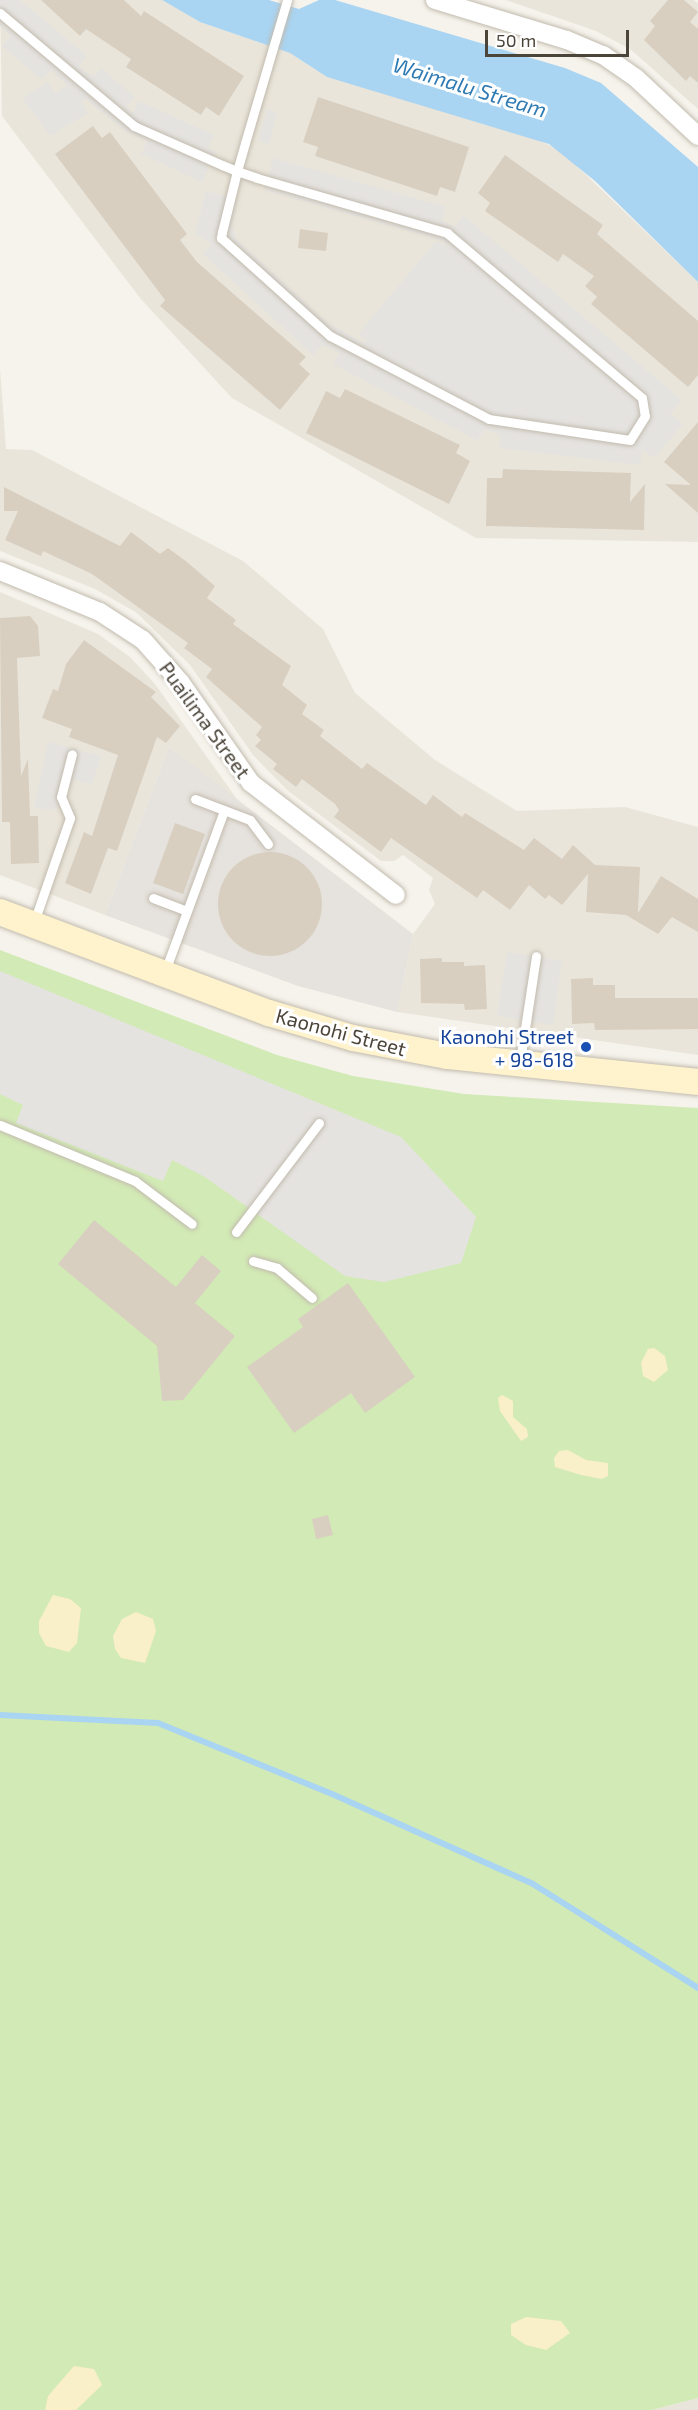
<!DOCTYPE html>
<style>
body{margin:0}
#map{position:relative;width:698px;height:2410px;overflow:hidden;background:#f6f3ec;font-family:"Exo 2",sans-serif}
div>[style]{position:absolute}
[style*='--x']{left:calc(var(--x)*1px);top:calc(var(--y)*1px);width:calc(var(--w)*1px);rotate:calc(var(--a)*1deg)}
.residential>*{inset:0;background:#eae5da}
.industrial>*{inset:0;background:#e6e2dd}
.green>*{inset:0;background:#d2eab5}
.sand>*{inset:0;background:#f9efc9}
.parking>*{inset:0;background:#e5e3e0}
.water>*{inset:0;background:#a9d4f2}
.stream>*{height:6px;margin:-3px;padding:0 3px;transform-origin:3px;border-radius:3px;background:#a9d4f2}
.building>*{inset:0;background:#d8cfc1}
.round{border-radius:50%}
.roads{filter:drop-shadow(0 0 2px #c2bbae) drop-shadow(0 0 2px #c2bbae)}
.lane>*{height:9px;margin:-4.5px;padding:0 4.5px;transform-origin:4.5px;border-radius:4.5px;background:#fff}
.street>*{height:18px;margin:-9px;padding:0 9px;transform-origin:9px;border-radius:9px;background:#fff}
.secondary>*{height:26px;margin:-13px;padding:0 13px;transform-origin:13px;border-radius:13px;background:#fff3cd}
.dots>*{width:16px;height:16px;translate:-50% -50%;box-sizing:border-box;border:3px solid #fff;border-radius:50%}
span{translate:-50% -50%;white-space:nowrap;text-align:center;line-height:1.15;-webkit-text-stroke:6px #fff;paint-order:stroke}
.street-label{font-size:20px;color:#4b4439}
.transit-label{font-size:20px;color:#164399}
.right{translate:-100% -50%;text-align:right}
.water-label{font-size:21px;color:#2e7ab2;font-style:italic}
.scale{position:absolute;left:485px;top:30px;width:144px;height:27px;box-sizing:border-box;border:3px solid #4b4439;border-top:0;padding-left:8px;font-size:18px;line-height:21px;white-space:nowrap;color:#4b4439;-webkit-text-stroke:4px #fff;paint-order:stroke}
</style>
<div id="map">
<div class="residential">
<i style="clip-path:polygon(0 0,162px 0,200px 22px,290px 53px,327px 77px,528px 135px,561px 151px,698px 282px,698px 542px,476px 538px,232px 398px,140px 298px,2px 116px)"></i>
<i style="clip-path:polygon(506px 0,693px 0,698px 3px,698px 109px,630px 49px,596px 31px)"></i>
<i style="clip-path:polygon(0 368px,6px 449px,32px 450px,243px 561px,323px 629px,355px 693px,435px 760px,517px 811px,625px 807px,698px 827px,698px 1055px,397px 1012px,413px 934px,435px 904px,429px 890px,433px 878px,403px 855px,394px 861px,381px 861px,287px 790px,253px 755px,190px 665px,137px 613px,95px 589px,0 551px)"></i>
<i style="clip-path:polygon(0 592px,98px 634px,130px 657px,155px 684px,239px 802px,169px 747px,105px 915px,0 875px)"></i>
<i style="clip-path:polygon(698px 2398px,698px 2410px,652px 2410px)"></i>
</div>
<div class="industrial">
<i style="clip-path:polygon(169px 747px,413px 934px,397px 1012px,298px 986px,105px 915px)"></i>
</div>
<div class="green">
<i style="clip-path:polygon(0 950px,277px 1055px,353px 1076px,464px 1094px,698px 1108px,698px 2398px,652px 2410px,0 2410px)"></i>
</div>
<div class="sand">
<i style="clip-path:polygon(654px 1348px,665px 1356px,668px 1370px,654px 1382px,643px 1376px,641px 1363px,648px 1349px)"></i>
<i style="clip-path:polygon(502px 1395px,513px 1401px,513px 1417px,527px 1429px,528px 1437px,521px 1441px,500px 1411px,498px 1398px)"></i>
<i style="clip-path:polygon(568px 1450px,586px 1460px,608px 1463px,608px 1476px,602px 1479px,581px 1475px,555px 1467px,554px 1458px,559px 1451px)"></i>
<i style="clip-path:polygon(53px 1595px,70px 1599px,81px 1608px,77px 1643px,69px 1652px,46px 1646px,39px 1633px,39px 1621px)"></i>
<i style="clip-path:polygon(136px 1612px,153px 1619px,156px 1631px,145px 1663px,121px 1658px,115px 1649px,113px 1636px,122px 1619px)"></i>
<i style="clip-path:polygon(526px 2317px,561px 2321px,570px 2333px,546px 2350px,526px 2345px,511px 2335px,511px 2324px)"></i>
<i style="clip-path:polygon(74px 2366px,94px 2369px,102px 2385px,76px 2410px,45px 2410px,48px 2396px)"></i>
</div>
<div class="parking">
<i style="clip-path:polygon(0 0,20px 0,87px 56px,79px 66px,93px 77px,101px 68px,135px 97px,126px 107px,133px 113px,139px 101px,214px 135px,208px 148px,216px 152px,202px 182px,141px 154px,147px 141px,124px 130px,87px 100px,81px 101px,88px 113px,50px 136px,22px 98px,48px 82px,55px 94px,67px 85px,51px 70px,42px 80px,2px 46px,11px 36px,0 26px)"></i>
<i style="clip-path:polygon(267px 109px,277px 112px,269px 144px,258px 141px)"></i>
<i style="clip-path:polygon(273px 158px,446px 207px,442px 221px,455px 226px,463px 215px,682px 400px,670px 414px,683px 424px,654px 458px,642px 449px,640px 465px,499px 448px,500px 435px,484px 429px,478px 441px,333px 364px,339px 353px,324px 345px,313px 355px,203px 254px,212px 244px,195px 234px,206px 191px,238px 200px,232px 225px,236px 239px,328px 323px,364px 343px,366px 341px,358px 334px,436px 241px,447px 247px,443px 241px,264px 190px)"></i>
<i style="clip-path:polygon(48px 742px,101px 756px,92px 784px,74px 780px,55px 810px,34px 808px)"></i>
<i style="clip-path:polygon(507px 952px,562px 961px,553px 1025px,497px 1016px)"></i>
<i style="clip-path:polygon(0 971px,401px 1137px,476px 1217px,461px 1263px,384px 1282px,345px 1276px,205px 1177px,172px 1160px,163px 1181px,16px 1123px,23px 1105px,0 1094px)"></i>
</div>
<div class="water">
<i style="clip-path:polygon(162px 0,269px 0,299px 9px,319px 0,335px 0,565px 68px,601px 83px,698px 167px,698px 282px,595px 181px,549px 144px,327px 77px,290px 53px,200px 22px)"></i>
</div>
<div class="stream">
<i style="--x:0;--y:1715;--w:158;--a:2.9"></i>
<i style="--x:158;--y:1723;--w:188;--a:22.2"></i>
<i style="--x:332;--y:1794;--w:220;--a:24.1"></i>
<i style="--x:533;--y:1884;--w:195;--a:32.2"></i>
</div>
<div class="building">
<i style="clip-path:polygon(41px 0,124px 0,141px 16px,144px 11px,244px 76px,219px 116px,206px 107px,201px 115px,126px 67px,131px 59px,86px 29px,80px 36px)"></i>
<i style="clip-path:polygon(668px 0,684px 0,698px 12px,690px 22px,698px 29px,698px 83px,690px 76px,686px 81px,644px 40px,655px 26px,650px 21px)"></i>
<i style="clip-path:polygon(318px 97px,469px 147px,455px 192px,440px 187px,437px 196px,315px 156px,318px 147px,303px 142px)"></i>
<i style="clip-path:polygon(93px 126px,102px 138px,110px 132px,187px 234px,180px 240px,197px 262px,306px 357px,299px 364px,310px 374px,280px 410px,160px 306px,165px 300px,55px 154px)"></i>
<i style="clip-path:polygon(505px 155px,603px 225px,597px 234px,698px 321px,698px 375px,688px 387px,591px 304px,597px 297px,585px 286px,594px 276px,563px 254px,558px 262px,485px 211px,490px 203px,478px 193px)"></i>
<i style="clip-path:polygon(300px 229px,328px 233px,326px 251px,298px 248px)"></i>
<i style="clip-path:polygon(345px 389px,460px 445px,456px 453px,470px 461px,449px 504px,306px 433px,326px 391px,340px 398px)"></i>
<i style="clip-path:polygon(698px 422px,698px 513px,665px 484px,691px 485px,664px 462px)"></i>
<i style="clip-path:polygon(503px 469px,631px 473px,630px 502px,645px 484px,644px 530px,486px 526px,487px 478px,502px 478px)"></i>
<i style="clip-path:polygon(4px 487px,120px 546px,131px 532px,160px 554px,168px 548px,187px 562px,215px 586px,207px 598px,236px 620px,233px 624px,291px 666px,282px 685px,307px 705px,302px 714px,324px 730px,320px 736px,362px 769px,367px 763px,426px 805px,433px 795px,462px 817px,465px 813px,524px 850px,534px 838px,562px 859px,573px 845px,595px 865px,640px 867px,638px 913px,661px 876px,698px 899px,698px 932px,672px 917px,658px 934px,626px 915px,586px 912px,588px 874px,562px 905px,549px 895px,545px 899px,529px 885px,510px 910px,483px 890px,477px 898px,391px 838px,381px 852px,334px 817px,339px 810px,335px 804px,302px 779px,296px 787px,273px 769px,277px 764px,255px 746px,261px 740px,256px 735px,262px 727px,206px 677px,212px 669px,184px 648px,188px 643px,92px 574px,43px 551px,41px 556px,5px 540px,18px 511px,4px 511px)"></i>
<i style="clip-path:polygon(30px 616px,38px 626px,40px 656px,17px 658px,21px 776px,28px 759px,30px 816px,38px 816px,39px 863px,11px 864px,10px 822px,2px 822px,0 618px)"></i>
<i style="clip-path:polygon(84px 640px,156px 692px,151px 697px,180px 726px,166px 743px,157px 737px,117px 851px,108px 848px,91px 894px,65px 883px,84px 832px,92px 836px,118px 755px,69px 737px,72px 729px,42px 718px,53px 689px,58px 691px,66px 664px)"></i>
<i style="clip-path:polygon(175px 823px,205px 834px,183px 894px,153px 883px)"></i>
<i class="round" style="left:218px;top:852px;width:104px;height:104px"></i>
<i style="clip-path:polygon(442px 958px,442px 962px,464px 962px,464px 966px,485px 965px,487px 1009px,465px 1010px,464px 1004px,421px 1003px,420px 959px)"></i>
<i style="clip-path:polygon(593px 978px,593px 985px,615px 985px,615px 998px,698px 998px,698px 1029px,595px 1030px,594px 1023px,572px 1024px,571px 979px)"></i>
<i style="clip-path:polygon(94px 1220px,176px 1287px,202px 1255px,221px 1271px,195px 1303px,235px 1336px,183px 1400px,162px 1401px,157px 1346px,58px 1264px)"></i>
<i style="clip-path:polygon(348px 1283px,415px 1377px,365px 1413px,351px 1393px,294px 1433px,247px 1367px,303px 1327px,298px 1319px)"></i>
<i style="clip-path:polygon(328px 1515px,333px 1535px,316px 1539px,312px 1519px)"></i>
</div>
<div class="roads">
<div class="lane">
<i style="--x:0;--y:13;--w:175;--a:40.1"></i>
<i style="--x:134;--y:126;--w:96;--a:23.9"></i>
<i style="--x:222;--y:165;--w:16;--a:22"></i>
<i style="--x:237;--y:171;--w:21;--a:19"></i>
<i style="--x:257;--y:178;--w:198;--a:16.1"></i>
<i style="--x:447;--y:233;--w:255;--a:40.2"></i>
<i style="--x:642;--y:398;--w:18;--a:81"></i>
<i style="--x:645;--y:416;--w:28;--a:122"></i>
<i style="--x:630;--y:440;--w:143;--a:-171.5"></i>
<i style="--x:489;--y:419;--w:179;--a:-152.4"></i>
<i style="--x:330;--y:336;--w:147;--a:-138"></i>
<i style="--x:221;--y:238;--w:6;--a:-81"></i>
<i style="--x:222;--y:232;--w:63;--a:-76.2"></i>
<i style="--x:237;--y:171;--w:29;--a:-74"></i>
<i style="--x:245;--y:143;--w:149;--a:-73.6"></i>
<i style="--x:195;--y:799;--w:59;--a:20.9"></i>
<i style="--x:250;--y:820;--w:30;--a:53"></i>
<i style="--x:153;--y:898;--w:36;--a:21"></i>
<i style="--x:34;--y:922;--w:110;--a:-70.9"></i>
<i style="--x:70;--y:818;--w:23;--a:-113"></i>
<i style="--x:61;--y:797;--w:44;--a:-75.7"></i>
<i style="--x:165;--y:971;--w:171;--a:-69.8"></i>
<i style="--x:520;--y:1061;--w:106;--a:-81.3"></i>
<i style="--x:0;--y:1125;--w:146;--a:22.5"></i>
<i style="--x:135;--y:1181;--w:71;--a:37"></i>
<i style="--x:236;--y:1232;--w:137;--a:-52.7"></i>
<i style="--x:253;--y:1261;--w:25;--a:16"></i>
<i style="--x:277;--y:1268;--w:46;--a:40.6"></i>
</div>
<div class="street">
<i style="--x:435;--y:0;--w:138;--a:16.9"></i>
<i style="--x:567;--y:40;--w:39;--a:23"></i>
<i style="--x:603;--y:55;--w:40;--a:34.9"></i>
<i style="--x:636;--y:78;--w:85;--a:43.1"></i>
<i style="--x:0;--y:571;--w:108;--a:22.3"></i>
<i style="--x:100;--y:612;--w:51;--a:33.1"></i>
<i style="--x:143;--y:640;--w:57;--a:48.5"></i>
<i style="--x:181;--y:683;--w:122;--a:55"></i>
<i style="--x:251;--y:783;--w:183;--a:37.7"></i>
</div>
<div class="secondary">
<i style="--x:0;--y:912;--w:287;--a:20.6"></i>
<i style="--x:269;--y:1013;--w:88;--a:16.6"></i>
<i style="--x:353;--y:1038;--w:96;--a:10.8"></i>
<i style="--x:447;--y:1056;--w:252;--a:5.9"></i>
</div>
</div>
<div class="dots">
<i style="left:586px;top:1047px;background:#1a4fb4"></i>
</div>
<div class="street-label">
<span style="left:205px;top:720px;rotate:54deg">Puailima Street</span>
<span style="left:341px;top:1032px;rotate:15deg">Kaonohi Street</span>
</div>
<div class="transit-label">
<span class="right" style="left:574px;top:1048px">Kaonohi Street<br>+ 98-618</span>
</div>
<div class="water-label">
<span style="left:470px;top:87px;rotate:17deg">Waimalu Stream</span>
</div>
<div class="scale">50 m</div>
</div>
